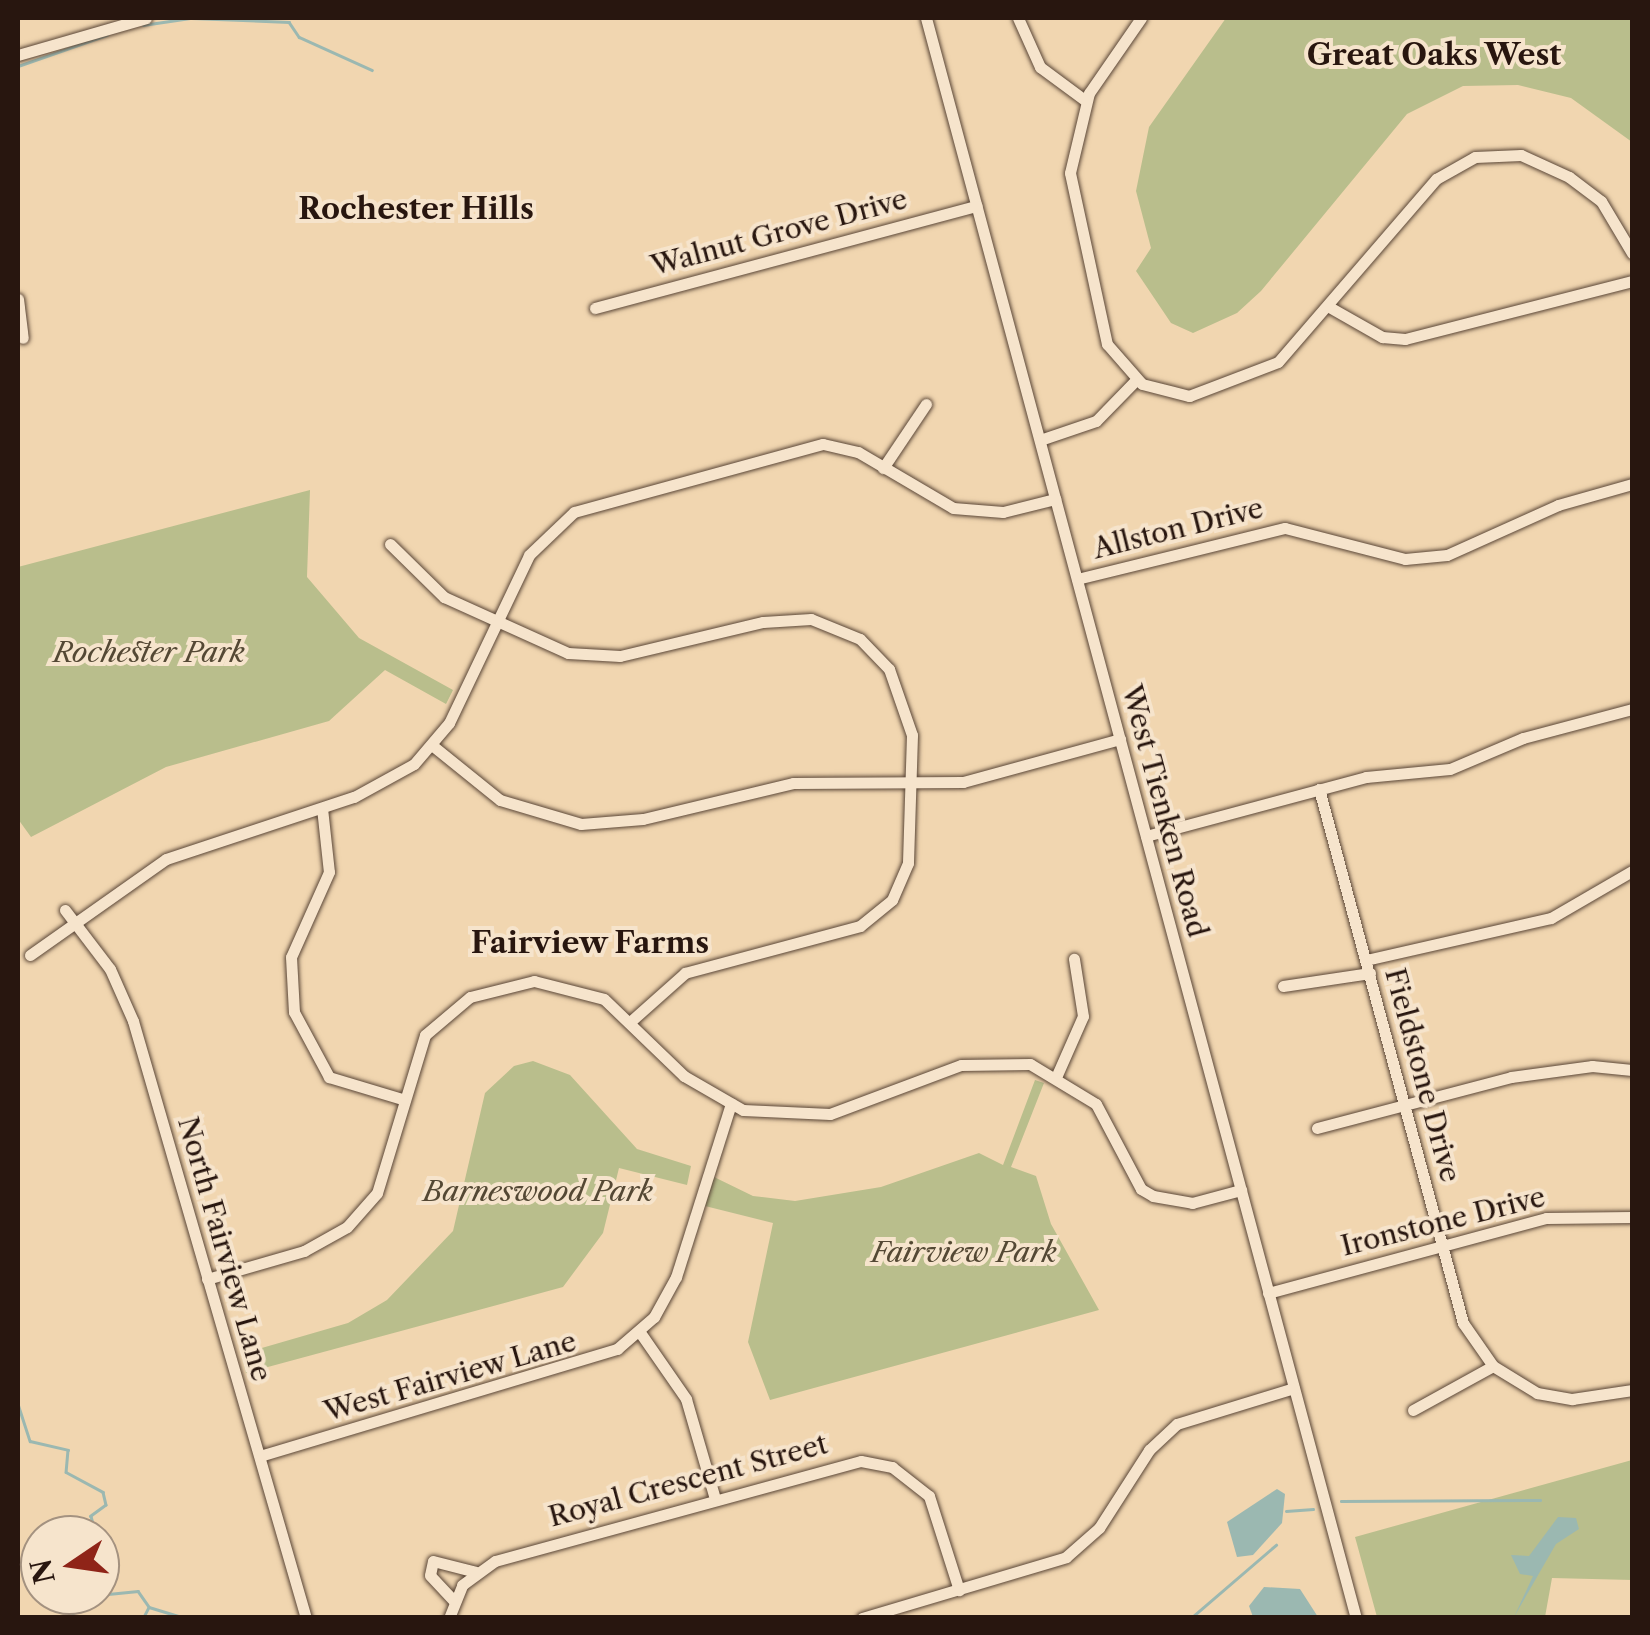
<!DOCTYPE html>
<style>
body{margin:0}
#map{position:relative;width:1650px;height:1635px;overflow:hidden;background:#f1d6b0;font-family:"Libre Caslon Text",serif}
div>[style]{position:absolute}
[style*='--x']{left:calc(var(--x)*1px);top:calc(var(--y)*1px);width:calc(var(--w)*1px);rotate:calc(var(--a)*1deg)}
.green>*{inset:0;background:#b9be8c}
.water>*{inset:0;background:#9bb8b1}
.stream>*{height:2.5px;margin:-1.25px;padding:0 1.25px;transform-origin:1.25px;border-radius:1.25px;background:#9bb8b1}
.roads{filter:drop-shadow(0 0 2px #5a4637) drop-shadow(0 0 2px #5a4637)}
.minor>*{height:11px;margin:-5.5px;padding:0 5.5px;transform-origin:5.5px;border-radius:5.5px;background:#f6e4cc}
span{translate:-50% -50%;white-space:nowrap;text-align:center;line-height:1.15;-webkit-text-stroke:8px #f6e4cc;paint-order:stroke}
.street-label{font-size:28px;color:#28160f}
.park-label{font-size:28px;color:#544834;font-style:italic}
.neighbourhood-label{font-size:30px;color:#28160f;font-weight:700}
.frame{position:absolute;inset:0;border:20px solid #28160f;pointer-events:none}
.north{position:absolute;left:20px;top:1515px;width:100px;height:100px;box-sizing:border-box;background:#f6e4cc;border:2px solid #a49280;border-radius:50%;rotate:257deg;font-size:28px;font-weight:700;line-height:40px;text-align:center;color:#28160f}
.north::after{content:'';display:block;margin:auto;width:35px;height:45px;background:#8f2418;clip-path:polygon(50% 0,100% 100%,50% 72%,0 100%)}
</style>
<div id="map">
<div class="green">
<i style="clip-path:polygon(1226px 18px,1632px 18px,1632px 142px,1571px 98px,1518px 85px,1463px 86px,1407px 114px,1261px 291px,1237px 313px,1193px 333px,1171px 323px,1136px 271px,1151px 248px,1136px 191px,1149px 127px)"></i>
<i style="clip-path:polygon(310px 490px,307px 577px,359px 638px,453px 690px,446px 704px,385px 670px,329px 721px,166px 767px,31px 837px,18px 819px,18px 567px)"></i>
<i style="clip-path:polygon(533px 1061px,570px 1075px,637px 1149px,691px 1166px,687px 1185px,619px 1168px,603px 1233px,563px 1287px,246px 1373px,241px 1354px,348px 1323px,387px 1300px,453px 1231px,485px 1093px,514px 1066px)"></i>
<i style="clip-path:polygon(1035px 1080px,1044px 1083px,1011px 1167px,1036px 1176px,1051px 1224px,1099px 1310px,770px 1400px,748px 1342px,773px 1223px,705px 1206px,714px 1177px,753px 1196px,795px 1201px,881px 1187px,979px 1153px,1003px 1165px)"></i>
<i style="clip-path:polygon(1632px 1460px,1632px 1580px,1552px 1578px,1545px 1617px,1377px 1617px,1355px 1537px)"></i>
</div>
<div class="water">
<i style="clip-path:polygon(1277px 1489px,1285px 1494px,1282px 1523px,1253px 1555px,1237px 1557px,1227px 1522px)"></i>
<i style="clip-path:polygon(1558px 1517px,1576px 1518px,1579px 1529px,1556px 1544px,1514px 1617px,1533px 1576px,1520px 1574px,1511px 1555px,1529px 1556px)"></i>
<i style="clip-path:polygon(1264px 1587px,1300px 1589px,1318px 1617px,1253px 1617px,1249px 1606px)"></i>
</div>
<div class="stream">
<i style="--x:143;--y:25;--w:49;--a:-8.3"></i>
<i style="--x:191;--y:18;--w:98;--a:2.3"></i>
<i style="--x:289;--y:22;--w:18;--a:56"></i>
<i style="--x:299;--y:37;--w:80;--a:24.3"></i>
<i style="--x:18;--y:66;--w:94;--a:-19.2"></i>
<i style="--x:18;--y:1404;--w:39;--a:72"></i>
<i style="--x:30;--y:1441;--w:39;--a:13"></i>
<i style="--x:68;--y:1450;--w:22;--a:95"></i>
<i style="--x:66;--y:1472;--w:42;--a:28.4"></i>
<i style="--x:103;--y:1492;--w:13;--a:77"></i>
<i style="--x:106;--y:1505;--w:19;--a:144"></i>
<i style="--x:91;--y:1516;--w:20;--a:75"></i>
<i style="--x:1341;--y:1501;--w:199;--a:-0.3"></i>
<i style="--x:1286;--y:1511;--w:27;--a:-4"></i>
<i style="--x:100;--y:1540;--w:11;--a:38"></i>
<i style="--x:109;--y:1547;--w:19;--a:118"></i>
<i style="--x:69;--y:1595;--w:24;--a:78"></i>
<i style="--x:98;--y:1595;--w:40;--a:-5.7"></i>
<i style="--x:138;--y:1591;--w:19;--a:55"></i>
<i style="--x:149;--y:1607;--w:38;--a:17"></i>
<i style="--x:143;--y:1618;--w:11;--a:-63"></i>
<i style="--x:1191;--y:1618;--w:112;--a:-40.7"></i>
</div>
<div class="roads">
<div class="minor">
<i style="--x:926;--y:18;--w:1657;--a:74.96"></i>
<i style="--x:1018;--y:18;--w:54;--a:65.8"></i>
<i style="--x:1040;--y:67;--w:57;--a:36.5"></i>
<i style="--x:1141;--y:18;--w:91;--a:124.7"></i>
<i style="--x:1089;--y:93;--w:82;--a:103.4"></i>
<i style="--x:1070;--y:173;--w:175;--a:77.8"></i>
<i style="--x:1107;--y:344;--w:53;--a:48.8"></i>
<i style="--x:1142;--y:384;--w:49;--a:14.3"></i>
<i style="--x:1189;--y:396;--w:95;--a:-20.9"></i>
<i style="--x:1278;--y:362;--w:242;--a:-49.2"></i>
<i style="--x:1436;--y:179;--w:45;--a:-29.4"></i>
<i style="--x:1475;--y:157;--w:46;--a:-2.5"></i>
<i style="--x:1521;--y:155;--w:53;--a:24.6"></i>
<i style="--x:1569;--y:177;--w:40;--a:37"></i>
<i style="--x:1601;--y:201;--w:61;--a:59.2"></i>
<i style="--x:18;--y:55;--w:133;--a:-16.1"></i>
<i style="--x:18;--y:299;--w:39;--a:83"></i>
<i style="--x:595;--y:308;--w:395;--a:-15"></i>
<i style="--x:1331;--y:308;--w:59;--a:29.6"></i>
<i style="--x:1382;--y:337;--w:23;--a:5"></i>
<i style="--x:1405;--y:339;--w:234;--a:-14.3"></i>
<i style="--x:1040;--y:440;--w:59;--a:-18.7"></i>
<i style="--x:1096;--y:421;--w:57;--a:-45.7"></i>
<i style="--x:883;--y:468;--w:77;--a:-56.1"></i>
<i style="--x:390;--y:544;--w:76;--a:44.5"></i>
<i style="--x:444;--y:597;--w:136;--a:24.3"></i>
<i style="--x:568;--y:653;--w:52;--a:3.3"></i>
<i style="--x:620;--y:656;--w:147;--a:-13.4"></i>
<i style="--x:763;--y:622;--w:48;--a:-3.6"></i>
<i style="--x:811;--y:619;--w:53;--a:22.2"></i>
<i style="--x:860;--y:639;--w:42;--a:46"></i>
<i style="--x:889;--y:669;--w:70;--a:70.8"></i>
<i style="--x:912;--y:735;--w:128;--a:91.8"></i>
<i style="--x:908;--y:863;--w:40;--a:113.4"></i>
<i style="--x:892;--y:900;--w:41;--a:140.9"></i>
<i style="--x:860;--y:926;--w:181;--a:165"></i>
<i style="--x:685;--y:973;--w:71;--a:138.4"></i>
<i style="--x:1077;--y:579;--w:214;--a:-13.8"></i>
<i style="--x:1285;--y:528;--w:124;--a:14.5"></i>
<i style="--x:1405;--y:559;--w:42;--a:-5.4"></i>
<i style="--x:1447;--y:555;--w:122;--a:-24.2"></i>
<i style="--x:1558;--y:505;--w:77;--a:-15.8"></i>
<i style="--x:433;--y:746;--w:86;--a:38.9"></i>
<i style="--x:500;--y:800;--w:84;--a:16.5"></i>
<i style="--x:581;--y:824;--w:62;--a:-4.6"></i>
<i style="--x:643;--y:819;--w:154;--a:-13.5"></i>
<i style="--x:793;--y:783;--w:170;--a:-0.3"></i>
<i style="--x:963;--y:782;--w:163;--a:-15.3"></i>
<i style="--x:1319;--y:789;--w:553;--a:74.91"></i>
<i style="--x:1463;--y:1323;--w:52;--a:55.1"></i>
<i style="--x:1493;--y:1366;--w:52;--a:31.5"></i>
<i style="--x:1537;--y:1393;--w:36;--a:10"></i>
<i style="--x:1572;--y:1399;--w:61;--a:-8.5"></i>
<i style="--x:322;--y:808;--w:64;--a:83.8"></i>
<i style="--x:329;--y:872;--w:93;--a:114.1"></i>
<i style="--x:291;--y:957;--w:55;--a:86.9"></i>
<i style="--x:294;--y:1012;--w:74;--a:61.7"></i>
<i style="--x:329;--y:1077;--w:76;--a:16.8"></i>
<i style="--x:1146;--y:836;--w:228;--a:-15"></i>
<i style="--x:1366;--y:777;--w:84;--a:-5.4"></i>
<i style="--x:1450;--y:769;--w:79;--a:-23"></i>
<i style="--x:1523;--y:738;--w:113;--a:-14.9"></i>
<i style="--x:65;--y:910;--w:74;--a:52.7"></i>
<i style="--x:110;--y:969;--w:57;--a:66.1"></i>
<i style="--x:133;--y:1021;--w:622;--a:73.84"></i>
<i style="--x:30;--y:955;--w:166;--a:-35.2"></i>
<i style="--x:166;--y:859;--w:198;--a:-18.3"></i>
<i style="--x:354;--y:797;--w:68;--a:-28.8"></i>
<i style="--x:414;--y:764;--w:54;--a:-49.5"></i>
<i style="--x:449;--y:723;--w:186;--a:-64.5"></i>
<i style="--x:529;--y:555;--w:62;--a:-43.7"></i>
<i style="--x:574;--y:512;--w:258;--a:-15.3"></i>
<i style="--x:823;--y:444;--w:36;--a:13"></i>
<i style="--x:858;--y:452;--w:110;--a:30.5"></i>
<i style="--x:953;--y:508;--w:50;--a:4.6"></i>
<i style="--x:1003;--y:512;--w:54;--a:-14"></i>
<i style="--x:1366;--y:960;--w:190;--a:-12.8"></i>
<i style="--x:1551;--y:918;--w:94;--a:-30.1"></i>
<i style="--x:1283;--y:986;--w:88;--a:-8.5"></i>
<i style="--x:1057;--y:1075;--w:64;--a:-66.2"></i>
<i style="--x:1083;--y:1016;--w:58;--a:-99"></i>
<i style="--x:1317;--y:1128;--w:201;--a:-14.7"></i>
<i style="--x:1511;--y:1077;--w:82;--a:-7.7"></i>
<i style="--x:1592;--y:1066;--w:40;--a:5.7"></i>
<i style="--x:207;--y:1279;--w:101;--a:-16.1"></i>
<i style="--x:304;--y:1251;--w:49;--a:-29.2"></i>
<i style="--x:347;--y:1227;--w:45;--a:-48.6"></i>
<i style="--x:377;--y:1193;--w:165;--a:-73.1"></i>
<i style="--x:425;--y:1035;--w:59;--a:-40.2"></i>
<i style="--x:470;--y:997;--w:66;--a:-14"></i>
<i style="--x:534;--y:981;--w:72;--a:14.4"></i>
<i style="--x:604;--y:999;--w:111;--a:43.9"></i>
<i style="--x:684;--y:1076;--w:68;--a:30"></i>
<i style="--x:743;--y:1110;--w:87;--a:2.6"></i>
<i style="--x:830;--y:1114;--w:140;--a:-20.5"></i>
<i style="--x:961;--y:1065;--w:69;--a:-0.8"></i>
<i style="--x:1030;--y:1064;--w:77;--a:31.2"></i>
<i style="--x:1096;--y:1104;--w:96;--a:62.1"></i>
<i style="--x:1141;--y:1189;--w:14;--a:30"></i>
<i style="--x:1153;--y:1196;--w:40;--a:10"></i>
<i style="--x:1192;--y:1203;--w:51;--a:-14.9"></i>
<i style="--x:1268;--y:1293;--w:288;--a:-15.1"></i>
<i style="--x:1546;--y:1218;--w:86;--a:-0.7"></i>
<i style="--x:639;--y:1331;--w:83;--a:55.3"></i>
<i style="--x:686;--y:1399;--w:104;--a:73.8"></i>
<i style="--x:1413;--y:1410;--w:91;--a:-28.8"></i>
<i style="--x:260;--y:1456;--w:373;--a:-16.7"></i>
<i style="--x:617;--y:1349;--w:49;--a:-40.9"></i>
<i style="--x:654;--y:1317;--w:46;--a:-61.2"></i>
<i style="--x:676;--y:1277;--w:182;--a:-72.4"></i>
<i style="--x:454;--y:1601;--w:35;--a:-133"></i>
<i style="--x:430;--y:1575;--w:14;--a:-78"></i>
<i style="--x:433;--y:1561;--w:44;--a:14.3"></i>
<i style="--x:449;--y:1618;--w:35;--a:-68"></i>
<i style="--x:462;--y:1585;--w:41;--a:-36"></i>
<i style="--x:495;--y:1561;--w:379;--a:-15.3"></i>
<i style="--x:861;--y:1461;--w:32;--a:11"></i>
<i style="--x:892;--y:1467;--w:47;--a:38.1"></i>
<i style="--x:929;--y:1496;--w:99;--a:72.3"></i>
<i style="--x:862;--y:1618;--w:213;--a:-16.6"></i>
<i style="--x:1066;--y:1557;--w:44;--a:-41.3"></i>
<i style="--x:1099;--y:1528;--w:93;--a:-57.3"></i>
<i style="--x:1149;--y:1450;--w:38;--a:-43"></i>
<i style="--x:1177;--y:1424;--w:122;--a:-17.1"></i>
</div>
</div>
<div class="street-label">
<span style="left:779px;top:232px;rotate:-15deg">Walnut Grove Drive</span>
<span style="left:1178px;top:528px;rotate:-14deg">Allston Drive</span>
<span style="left:1165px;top:811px;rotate:75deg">West Tienken Road</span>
<span style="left:1423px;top:1075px;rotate:75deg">Fieldstone Drive</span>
<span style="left:1443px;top:1221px;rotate:-14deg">Ironstone Drive</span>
<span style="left:225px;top:1249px;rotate:74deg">North Fairview Lane</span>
<span style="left:450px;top:1376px;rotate:-16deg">West Fairview Lane</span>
<span style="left:688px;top:1480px;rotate:-15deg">Royal Crescent Street</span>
</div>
<div class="park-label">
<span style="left:149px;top:652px">Rochester Park</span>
<span style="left:538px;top:1191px">Barneswood Park</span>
<span style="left:964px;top:1252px">Fairview Park</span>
</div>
<div class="neighbourhood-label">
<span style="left:1434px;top:55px">Great Oaks West</span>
<span style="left:416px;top:209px">Rochester Hills</span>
<span style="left:590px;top:943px">Fairview Farms</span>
</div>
<div class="frame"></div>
<div class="north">N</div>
</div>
